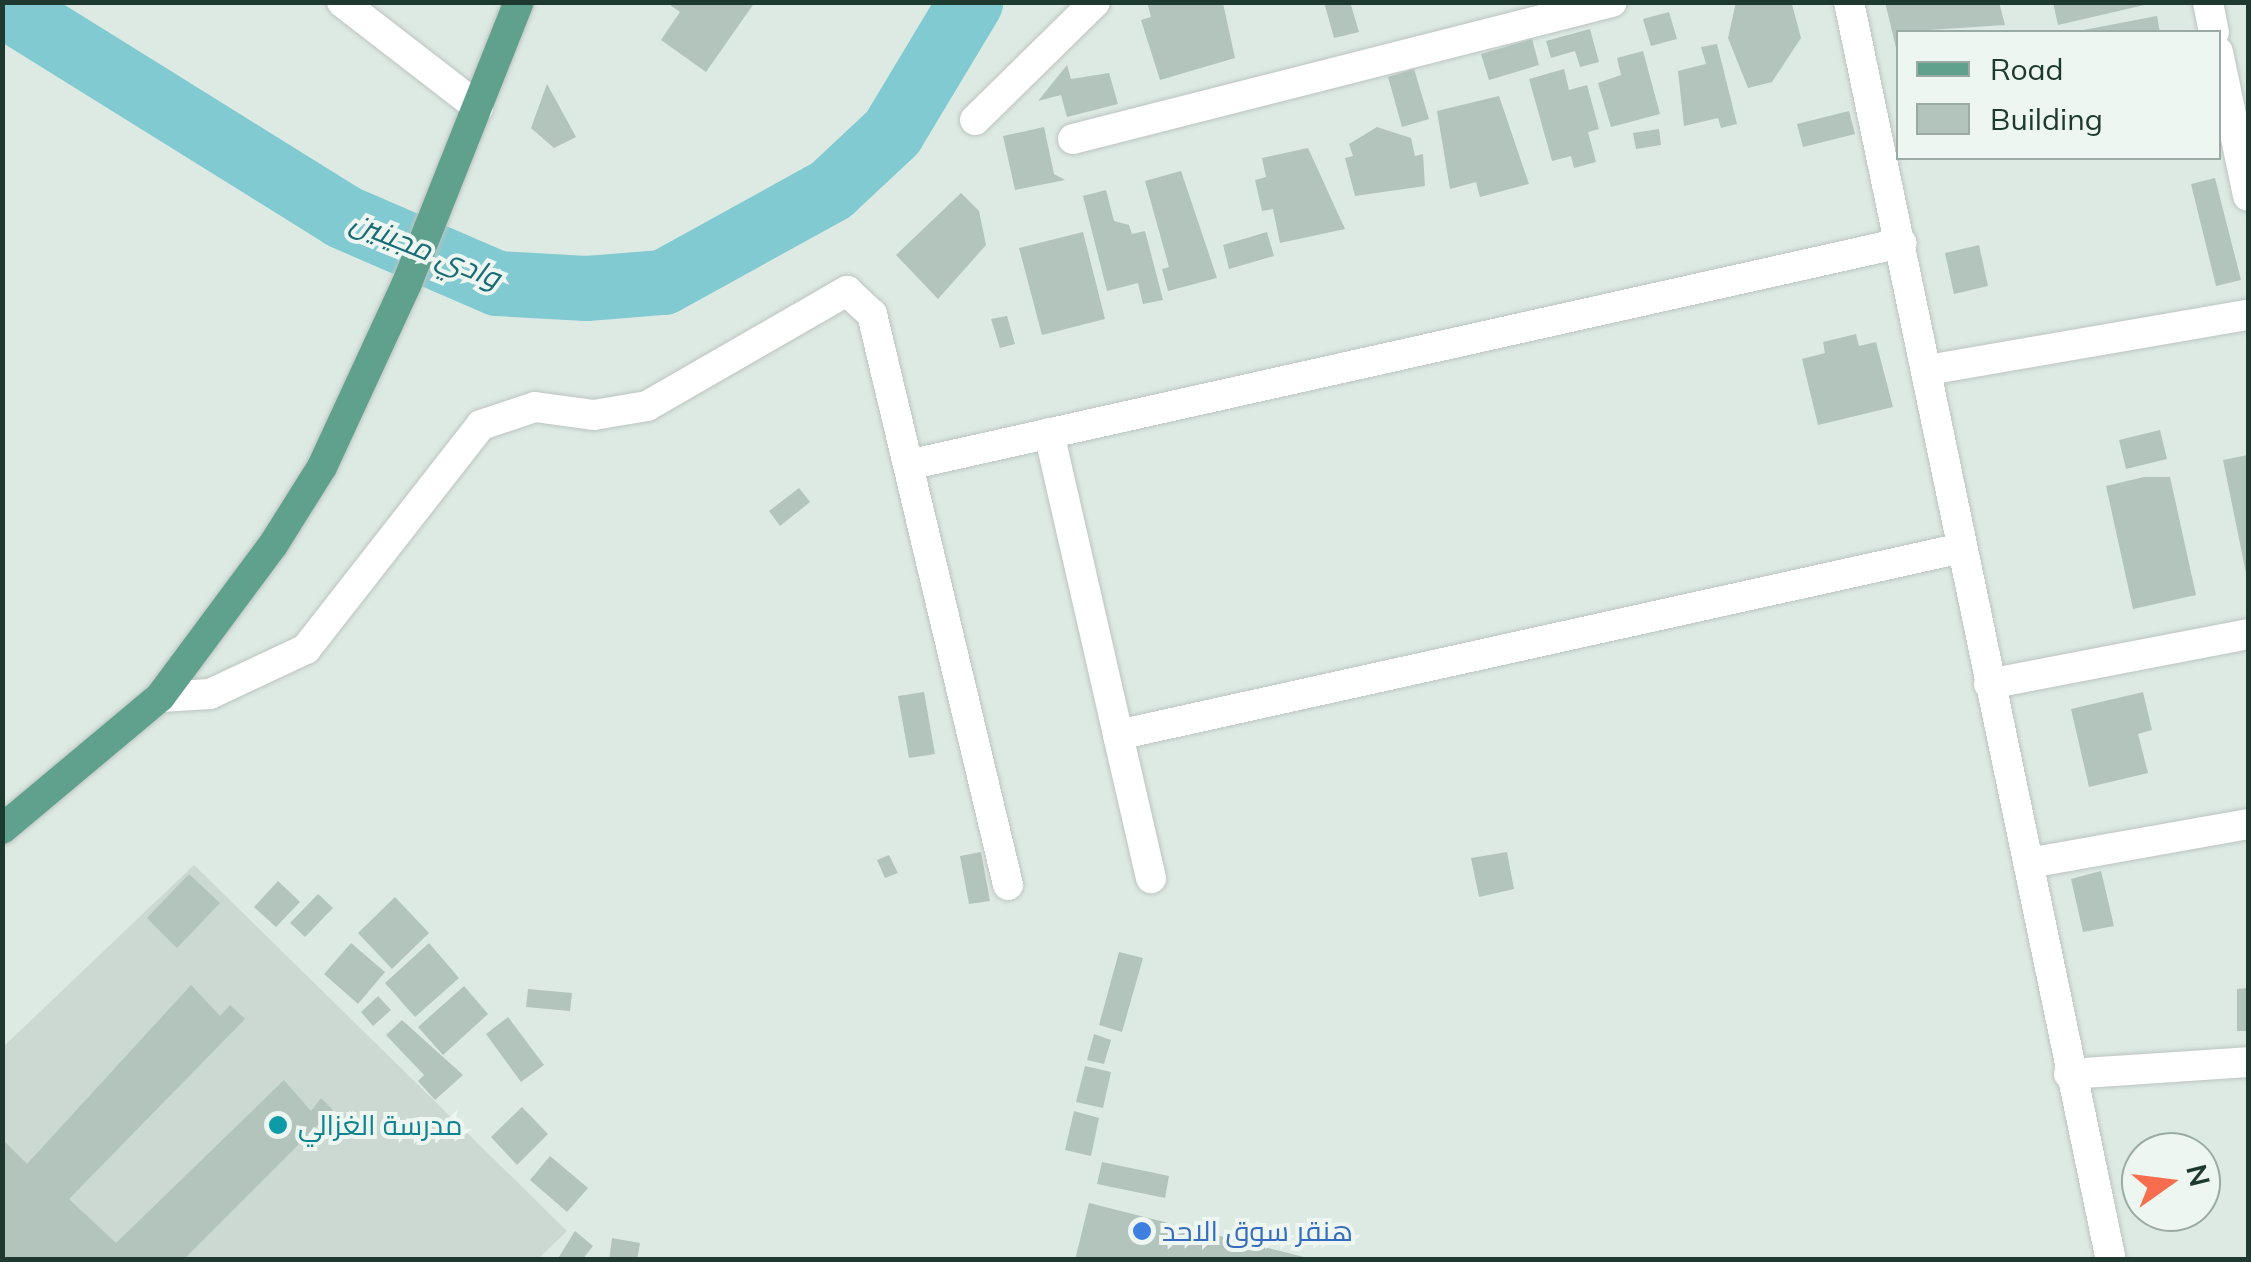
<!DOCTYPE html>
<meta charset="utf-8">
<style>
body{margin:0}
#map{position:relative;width:2251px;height:1262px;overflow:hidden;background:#ddeae3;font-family:Mulish,Cairo,sans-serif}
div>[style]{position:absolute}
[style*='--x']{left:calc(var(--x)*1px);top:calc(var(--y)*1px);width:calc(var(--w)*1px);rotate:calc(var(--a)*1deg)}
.built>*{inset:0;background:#cbd9d2}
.river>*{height:65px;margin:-32.5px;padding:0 32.5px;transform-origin:32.5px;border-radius:32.5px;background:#81cad2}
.building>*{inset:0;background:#b2c4bc}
.roads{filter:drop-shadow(0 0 2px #bcc4c1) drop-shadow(0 0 2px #bcc4c1)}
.minor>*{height:30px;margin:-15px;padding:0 15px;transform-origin:15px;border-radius:15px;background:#fff}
.major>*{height:30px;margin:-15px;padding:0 15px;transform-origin:15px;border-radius:15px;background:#5fa18c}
.dots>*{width:28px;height:28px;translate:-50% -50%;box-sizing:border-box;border:5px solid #edf6f1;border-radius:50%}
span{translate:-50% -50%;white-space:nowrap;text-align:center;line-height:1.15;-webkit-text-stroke:8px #edf6f1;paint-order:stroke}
.culture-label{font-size:28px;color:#0d838f}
.left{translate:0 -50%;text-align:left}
.shop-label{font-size:28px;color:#366cbe}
.water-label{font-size:30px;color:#176c76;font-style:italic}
.frame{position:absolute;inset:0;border:5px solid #1e3930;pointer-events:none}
.legend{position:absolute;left:1896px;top:30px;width:325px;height:130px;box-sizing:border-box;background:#edf6f1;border:2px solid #9aaaa4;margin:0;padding:12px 18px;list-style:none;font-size:30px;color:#1e3930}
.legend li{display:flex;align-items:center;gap:20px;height:50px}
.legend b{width:50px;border:2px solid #9aaaa4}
.north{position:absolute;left:2121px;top:1132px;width:100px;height:100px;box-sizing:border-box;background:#edf6f1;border:2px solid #9aaaa4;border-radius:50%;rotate:76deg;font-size:28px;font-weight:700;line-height:40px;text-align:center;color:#1e3930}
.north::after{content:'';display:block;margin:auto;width:35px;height:45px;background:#f76d4d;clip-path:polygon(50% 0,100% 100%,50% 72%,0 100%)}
</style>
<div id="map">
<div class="built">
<i style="clip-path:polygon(194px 865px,567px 1231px,538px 1259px,3px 1260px,3px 1047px)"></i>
</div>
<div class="river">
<i style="--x:2;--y:4;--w:401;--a:31.9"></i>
<i style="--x:342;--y:216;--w:169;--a:23.4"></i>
<i style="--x:497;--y:283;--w:89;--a:3.2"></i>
<i style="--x:586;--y:288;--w:77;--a:-4.5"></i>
<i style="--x:663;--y:282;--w:191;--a:-28.9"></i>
<i style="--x:830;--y:190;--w:85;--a:-43.1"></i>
<i style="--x:892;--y:132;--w:152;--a:-59"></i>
</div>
<div class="building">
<i style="clip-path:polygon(666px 2px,755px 2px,706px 72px,661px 40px,680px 12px)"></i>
<i style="clip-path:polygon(1147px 2px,1223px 3px,1235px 58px,1160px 80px,1141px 20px,1151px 17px)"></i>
<i style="clip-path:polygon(1324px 2px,1350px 2px,1359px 32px,1334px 38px)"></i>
<i style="clip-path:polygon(1736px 2px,1792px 4px,1801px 38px,1772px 82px,1748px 88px,1728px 38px)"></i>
<i style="clip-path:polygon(1885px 2px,1999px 2px,2005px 25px,1898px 32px,1897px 52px)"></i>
<i style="clip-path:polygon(2053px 2px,2149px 2px,2149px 4px,2058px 25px)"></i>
<i style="clip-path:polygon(1669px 12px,1677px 39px,1651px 46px,1643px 19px)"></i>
<i style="clip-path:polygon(2157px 16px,2160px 32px,2078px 32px,2078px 31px)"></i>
<i style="clip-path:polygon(1590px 29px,1599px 62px,1580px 67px,1575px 51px,1551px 58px,1546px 41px)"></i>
<i style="clip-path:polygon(1532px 39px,1539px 65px,1489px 80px,1481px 54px)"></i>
<i style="clip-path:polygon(1717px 44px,1737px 124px,1721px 128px,1718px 118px,1684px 126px,1678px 71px,1706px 64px,1701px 47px)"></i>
<i style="clip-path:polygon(1643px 51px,1660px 114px,1611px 127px,1598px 83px,1621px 75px,1617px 58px)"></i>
<i style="clip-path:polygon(1067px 65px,1071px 79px,1109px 73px,1118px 104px,1067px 117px,1061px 95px,1038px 101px)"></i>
<i style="clip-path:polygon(1414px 69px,1429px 119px,1402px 127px,1388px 77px)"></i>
<i style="clip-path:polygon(1564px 69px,1569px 90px,1587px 85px,1599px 129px,1588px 132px,1596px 162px,1574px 168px,1571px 156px,1552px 161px,1529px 79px)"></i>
<i style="clip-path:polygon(547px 84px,576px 137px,554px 148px,531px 128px)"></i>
<i style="clip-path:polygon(1499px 96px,1529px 184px,1480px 197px,1476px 182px,1450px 189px,1437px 111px)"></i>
<i style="clip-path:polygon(1849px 111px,1855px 134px,1803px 147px,1797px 124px)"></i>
<i style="clip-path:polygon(1044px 127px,1054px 174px,1065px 180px,1015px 190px,1003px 136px)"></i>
<i style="clip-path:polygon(1377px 127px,1411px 138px,1415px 156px,1423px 154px,1425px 186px,1355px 196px,1345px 158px,1353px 156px,1349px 144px)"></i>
<i style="clip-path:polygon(1659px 129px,1661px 145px,1636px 149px,1633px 133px)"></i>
<i style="clip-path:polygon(1308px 148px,1345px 229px,1280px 243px,1273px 209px,1262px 211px,1255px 180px,1266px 177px,1262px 158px)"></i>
<i style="clip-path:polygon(1181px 171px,1217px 278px,1168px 291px,1162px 269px,1169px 267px,1145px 181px)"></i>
<i style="clip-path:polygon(2215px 178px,2241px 280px,2216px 286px,2191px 184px)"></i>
<i style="clip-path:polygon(1106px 190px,1114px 221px,1129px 225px,1132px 234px,1145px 231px,1163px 300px,1143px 304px,1138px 283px,1107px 291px,1083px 196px)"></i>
<i style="clip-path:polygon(961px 193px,979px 211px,986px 245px,938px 299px,896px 255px)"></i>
<i style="clip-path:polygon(1083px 232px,1105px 319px,1042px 335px,1019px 248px)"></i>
<i style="clip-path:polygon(1267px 232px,1274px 256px,1229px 269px,1223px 245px)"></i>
<i style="clip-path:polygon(1979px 245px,1988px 286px,1954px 294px,1945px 253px)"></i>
<i style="clip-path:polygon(1007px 316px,1015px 344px,1000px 348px,991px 319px)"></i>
<i style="clip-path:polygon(1856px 334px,1859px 346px,1876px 342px,1893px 407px,1818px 425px,1802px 359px,1825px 353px,1823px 342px)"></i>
<i style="clip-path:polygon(2160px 430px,2167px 459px,2126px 469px,2119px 440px)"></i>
<i style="clip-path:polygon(2248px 455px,2248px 578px,2247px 578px,2223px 460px)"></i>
<i style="clip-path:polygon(2144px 477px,2170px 477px,2196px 595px,2133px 609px,2106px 486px)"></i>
<i style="clip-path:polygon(799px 488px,810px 502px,780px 526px,769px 511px)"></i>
<i style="clip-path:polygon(924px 692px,935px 754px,909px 758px,898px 696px)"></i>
<i style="clip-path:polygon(2143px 692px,2152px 730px,2138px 734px,2148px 773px,2089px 787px,2071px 709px)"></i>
<i style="clip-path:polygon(981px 852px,990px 901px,969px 904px,960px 856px)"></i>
<i style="clip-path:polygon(1507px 852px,1514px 889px,1479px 897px,1471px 858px)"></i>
<i style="clip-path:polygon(889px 855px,898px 873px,885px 878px,877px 860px)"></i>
<i style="clip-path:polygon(2101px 871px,2114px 926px,2083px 932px,2071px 879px)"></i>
<i style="clip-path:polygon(189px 874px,220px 903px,177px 948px,147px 918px)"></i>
<i style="clip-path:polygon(278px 881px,300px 902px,276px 927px,254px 907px)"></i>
<i style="clip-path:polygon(318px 894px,333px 908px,305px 937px,290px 923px)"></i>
<i style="clip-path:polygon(395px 897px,429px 933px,392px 969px,358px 933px)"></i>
<i style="clip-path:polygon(351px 943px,385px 972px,358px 1004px,324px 974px)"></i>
<i style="clip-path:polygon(429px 943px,459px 978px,415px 1017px,385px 983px)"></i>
<i style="clip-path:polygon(1119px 952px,1143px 958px,1122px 1032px,1099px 1025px)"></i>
<i style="clip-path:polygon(191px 985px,220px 1016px,230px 1005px,245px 1019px,69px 1199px,116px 1243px,284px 1080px,311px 1111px,321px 1098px,333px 1110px,183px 1260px,2px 1260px,2px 1139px,27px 1164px)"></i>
<i style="clip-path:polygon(464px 986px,488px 1014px,443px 1055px,418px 1027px)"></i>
<i style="clip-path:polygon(2248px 988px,2248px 1031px,2237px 1031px,2237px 989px)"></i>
<i style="clip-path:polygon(528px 989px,572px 993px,570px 1011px,526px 1007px)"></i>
<i style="clip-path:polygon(378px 996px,391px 1010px,373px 1026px,361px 1012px)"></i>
<i style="clip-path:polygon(508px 1017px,544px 1065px,521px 1082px,486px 1034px)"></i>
<i style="clip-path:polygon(402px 1020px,463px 1075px,435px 1100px,418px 1081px,424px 1075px,386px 1035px)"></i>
<i style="clip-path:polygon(1094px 1034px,1111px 1040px,1104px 1064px,1087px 1060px)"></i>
<i style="clip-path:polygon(1085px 1066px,1111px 1072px,1103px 1108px,1076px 1102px)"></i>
<i style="clip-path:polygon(522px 1107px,548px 1134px,517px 1165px,491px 1137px)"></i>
<i style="clip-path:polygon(1074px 1111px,1099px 1118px,1091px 1156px,1065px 1150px)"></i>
<i style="clip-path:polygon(550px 1156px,588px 1188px,567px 1212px,530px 1180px)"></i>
<i style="clip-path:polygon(1102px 1162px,1169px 1176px,1165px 1198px,1097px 1184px)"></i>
<i style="clip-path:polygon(1089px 1203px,1308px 1258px,1308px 1260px,1075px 1260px)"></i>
<i style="clip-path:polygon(575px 1231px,593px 1246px,582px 1260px,557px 1260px)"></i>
<i style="clip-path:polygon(612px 1238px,640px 1243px,637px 1260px,609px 1260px)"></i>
</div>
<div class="roads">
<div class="minor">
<i style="--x:342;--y:2;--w:172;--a:37.7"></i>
<i style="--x:1849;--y:2;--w:1285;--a:78.24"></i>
<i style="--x:2208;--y:2;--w:31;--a:79"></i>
<i style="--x:2218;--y:52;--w:147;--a:78.2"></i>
<i style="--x:975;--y:120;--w:168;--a:-44.5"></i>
<i style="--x:1073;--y:139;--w:556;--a:-14.26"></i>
<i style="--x:1928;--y:370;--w:325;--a:-9.8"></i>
<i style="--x:1049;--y:433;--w:310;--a:77.1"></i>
<i style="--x:1118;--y:735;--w:864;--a:-12.49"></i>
<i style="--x:908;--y:465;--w:1018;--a:-12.6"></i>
<i style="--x:1989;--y:684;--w:264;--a:-10.9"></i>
<i style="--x:160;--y:697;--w:50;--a:-3.4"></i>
<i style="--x:210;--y:694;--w:106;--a:-25.1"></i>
<i style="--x:306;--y:649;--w:284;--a:-52"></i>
<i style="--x:481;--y:425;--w:57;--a:-18.4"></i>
<i style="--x:535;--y:407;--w:60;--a:7.7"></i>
<i style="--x:594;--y:415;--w:54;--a:-9.6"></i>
<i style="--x:647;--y:406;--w:231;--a:-29.9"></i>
<i style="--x:847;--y:291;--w:34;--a:43"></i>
<i style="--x:872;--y:314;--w:587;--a:76.6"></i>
<i style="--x:1118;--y:735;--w:147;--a:77"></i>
<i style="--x:2029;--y:863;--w:222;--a:-10.1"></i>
<i style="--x:2069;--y:1074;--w:179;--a:-3.8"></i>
</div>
<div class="major">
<i style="--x:2;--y:829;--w:206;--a:-39.9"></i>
<i style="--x:160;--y:697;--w:189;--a:-53.4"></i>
<i style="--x:273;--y:545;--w:92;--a:-57.9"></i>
<i style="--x:322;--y:467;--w:203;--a:-65.2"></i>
<i style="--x:407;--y:283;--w:302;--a:-68.3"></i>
</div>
</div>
<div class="dots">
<i style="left:278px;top:1125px;background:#0f9aa8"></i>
<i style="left:1142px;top:1231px;background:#3f7fe0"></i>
</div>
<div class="culture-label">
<span class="left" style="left:298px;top:1125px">مدرسة الغزالي</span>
</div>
<div class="shop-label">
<span class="left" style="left:1162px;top:1231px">هنقر سوق الاحد</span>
</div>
<div class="water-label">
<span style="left:426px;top:249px;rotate:22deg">وادي مجينين</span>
</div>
<div class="frame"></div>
<ul class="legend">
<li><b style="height:12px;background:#5fa18c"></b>Road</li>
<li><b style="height:28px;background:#b2c4bc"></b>Building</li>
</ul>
<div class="north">N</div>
</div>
